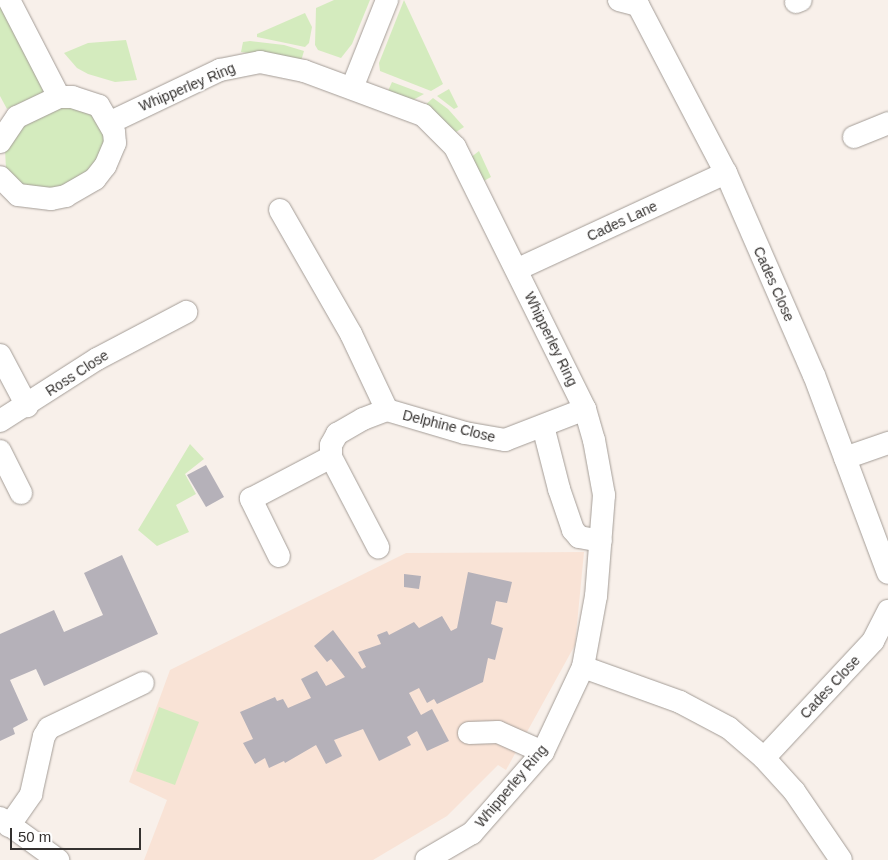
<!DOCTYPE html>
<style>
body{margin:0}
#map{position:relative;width:888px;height:860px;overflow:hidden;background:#f8f0ea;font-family:Arial,sans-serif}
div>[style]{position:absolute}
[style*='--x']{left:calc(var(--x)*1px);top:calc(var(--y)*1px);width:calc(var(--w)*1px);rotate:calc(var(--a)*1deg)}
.education>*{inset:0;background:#f9e3d6}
.green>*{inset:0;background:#d4ebbe}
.building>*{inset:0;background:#b5b1b9}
.roads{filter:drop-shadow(0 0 1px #a49d97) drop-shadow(0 0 1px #a49d97)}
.minor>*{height:22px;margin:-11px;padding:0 11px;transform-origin:11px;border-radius:11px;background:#fff}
span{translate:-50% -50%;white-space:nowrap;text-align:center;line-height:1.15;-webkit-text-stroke:4px #fff;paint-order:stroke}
.street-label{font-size:14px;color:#353230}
.scale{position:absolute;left:10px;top:828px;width:131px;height:22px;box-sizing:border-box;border:2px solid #353230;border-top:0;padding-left:6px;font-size:15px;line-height:18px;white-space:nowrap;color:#353230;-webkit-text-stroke:4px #fff;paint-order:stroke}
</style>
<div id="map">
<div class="education">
<i style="clip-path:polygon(584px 552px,575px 645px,506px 770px,498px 765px,447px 816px,373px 860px,144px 860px,167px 800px,129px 782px,170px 670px,406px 553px)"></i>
</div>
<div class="green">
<i style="clip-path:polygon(0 0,49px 90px,7px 109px,0 96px)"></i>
<i style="clip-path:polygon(334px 0,370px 0,352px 44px,341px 58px,318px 50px,315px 45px,316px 8px)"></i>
<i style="clip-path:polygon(404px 0,443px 84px,431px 91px,380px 71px,379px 63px)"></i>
<i style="clip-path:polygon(305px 13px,312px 27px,309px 43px,305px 47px,257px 37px,257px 34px)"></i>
<i style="clip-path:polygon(126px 40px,137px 80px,115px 82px,88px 74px,77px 68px,64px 53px,88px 43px)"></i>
<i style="clip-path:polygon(250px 41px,284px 45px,304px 51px,301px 61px,241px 52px,243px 42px)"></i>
<i style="clip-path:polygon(392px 82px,424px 94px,413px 100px,388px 91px)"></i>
<i style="clip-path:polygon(449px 89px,458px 107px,454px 109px,437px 96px)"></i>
<i style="clip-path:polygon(433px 98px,448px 109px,464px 127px,456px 132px,424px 106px)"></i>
<i style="clip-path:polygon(69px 107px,94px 115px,100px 122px,105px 140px,97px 160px,78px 181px,48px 191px,20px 186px,6px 169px,5px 149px,25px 121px,54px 108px)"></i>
<i style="clip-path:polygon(479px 151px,491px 177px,482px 182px,470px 158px)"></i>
<i style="clip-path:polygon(190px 444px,204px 459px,185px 474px,196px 494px,176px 505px,189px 532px,157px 546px,138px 530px)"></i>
<i style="clip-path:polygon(159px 707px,199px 722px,175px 785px,136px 771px)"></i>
</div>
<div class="building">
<i style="clip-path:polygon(206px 465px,224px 497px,206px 507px,187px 475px)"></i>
<i style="clip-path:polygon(122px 555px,158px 634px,44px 686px,36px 669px,10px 680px,28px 720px,13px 728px,15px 734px,0 741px,0 634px,54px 610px,64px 632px,103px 615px,84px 573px)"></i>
<i style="clip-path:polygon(468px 572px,512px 582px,507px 603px,496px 601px,491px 624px,503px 628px,495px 660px,488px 658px,483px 682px,437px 704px,434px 699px,427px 703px,419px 688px,409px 693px,421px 715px,432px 709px,449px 741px,427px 751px,417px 731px,407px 737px,411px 745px,379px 761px,363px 729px,334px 740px,342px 756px,326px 764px,316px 745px,285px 763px,284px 761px,269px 768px,265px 758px,255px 764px,243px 743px,253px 739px,240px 712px,275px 697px,277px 701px,283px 699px,288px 708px,311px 698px,301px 679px,317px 671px,326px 686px,345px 677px,331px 659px,327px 662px,314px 646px,333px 630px,362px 669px,366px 667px,358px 652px,381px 644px,377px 635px,387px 631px,389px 635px,414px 622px,419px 628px,442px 616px,451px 631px,457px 628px)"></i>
<i style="clip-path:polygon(404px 574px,421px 576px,419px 589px,404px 587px)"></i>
</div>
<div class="roads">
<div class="minor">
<i style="--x:9;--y:0;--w:109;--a:62.7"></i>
<i style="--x:619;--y:0;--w:20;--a:15"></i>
<i style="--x:638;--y:5;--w:190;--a:62.4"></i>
<i style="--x:726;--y:173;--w:220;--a:66.5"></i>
<i style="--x:814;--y:375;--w:211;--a:69.5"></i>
<i style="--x:796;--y:2;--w:5;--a:-22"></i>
<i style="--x:352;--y:88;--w:95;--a:-68.3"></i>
<i style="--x:111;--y:122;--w:121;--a:-25.5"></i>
<i style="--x:220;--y:70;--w:41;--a:-11.3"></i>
<i style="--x:260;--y:62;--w:45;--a:11.6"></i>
<i style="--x:304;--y:71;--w:127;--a:20.3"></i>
<i style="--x:423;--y:115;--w:45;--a:45"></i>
<i style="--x:455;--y:147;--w:292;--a:63.6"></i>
<i style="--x:585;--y:409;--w:32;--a:74"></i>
<i style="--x:594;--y:440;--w:56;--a:79.7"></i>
<i style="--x:604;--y:495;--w:101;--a:94.5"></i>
<i style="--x:596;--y:596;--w:72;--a:100.4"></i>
<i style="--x:583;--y:667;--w:94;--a:115.2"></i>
<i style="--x:543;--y:752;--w:108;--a:131.2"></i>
<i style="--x:472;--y:833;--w:53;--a:149.6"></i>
<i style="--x:854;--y:137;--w:37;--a:-22"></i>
<i style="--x:0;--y:142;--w:30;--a:-56"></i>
<i style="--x:17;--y:117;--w:47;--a:-25.5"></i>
<i style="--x:59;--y:97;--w:13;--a:0"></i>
<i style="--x:72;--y:97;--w:28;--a:18"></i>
<i style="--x:99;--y:106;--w:30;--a:60"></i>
<i style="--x:114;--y:132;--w:11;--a:85"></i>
<i style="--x:115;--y:143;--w:25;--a:113"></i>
<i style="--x:105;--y:166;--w:16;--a:128"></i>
<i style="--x:95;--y:179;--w:34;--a:150"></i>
<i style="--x:66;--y:196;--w:15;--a:169"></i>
<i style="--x:51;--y:199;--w:33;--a:-173"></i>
<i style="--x:18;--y:195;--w:25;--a:-135"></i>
<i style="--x:280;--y:210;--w:143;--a:60.2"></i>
<i style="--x:351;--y:334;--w:84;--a:64.7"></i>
<i style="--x:518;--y:269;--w:229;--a:-24.8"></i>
<i style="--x:0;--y:355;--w:58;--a:62.1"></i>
<i style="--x:0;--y:421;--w:115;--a:-32.6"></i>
<i style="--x:97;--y:359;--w:101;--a:-27.8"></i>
<i style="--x:543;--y:426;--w:65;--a:75.7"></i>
<i style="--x:559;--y:489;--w:43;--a:71.1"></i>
<i style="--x:573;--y:530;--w:9;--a:49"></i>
<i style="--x:579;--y:537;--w:22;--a:10"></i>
<i style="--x:0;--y:451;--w:47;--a:63.4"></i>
<i style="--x:331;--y:457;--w:102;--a:62.4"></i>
<i style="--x:845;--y:458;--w:46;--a:-19.2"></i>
<i style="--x:279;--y:556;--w:64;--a:-116.2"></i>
<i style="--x:251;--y:499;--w:90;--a:-27.7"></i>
<i style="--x:331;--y:457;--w:12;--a:-90"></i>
<i style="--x:331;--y:445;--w:13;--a:-61"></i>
<i style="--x:337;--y:434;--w:30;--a:-30"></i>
<i style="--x:363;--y:419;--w:26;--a:-21"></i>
<i style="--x:387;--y:410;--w:81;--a:16.4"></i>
<i style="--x:465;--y:433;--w:41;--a:9.9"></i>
<i style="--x:505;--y:440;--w:86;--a:-21.2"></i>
<i style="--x:583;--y:667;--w:103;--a:19.8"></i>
<i style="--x:680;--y:702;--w:55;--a:28"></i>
<i style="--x:729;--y:728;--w:46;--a:40.6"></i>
<i style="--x:764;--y:758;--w:45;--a:47.7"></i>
<i style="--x:794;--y:791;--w:83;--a:55.7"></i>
<i style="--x:469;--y:733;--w:29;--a:-2"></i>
<i style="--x:498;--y:732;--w:49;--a:24"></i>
<i style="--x:764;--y:758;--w:160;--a:-47"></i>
<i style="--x:873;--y:641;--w:34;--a:-63"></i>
<i style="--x:0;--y:818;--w:72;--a:35.9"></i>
<i style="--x:9;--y:826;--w:39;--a:-55"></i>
<i style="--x:31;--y:794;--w:59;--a:-77.4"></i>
<i style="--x:44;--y:736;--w:9;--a:-58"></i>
<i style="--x:49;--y:728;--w:104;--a:-25.6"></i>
</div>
</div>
<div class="street-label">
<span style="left:187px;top:87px;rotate:-23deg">Whipperley Ring</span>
<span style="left:622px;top:221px;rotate:-25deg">Cades Lane</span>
<span style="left:774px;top:284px;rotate:66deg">Cades Close</span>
<span style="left:551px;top:339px;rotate:64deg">Whipperley Ring</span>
<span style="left:77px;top:373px;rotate:-33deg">Ross Close</span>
<span style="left:449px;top:426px;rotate:14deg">Delphine Close</span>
<span style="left:830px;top:687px;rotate:-47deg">Cades Close</span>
<span style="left:511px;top:786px;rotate:-50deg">Whipperley Ring</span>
</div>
<div class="scale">50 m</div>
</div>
